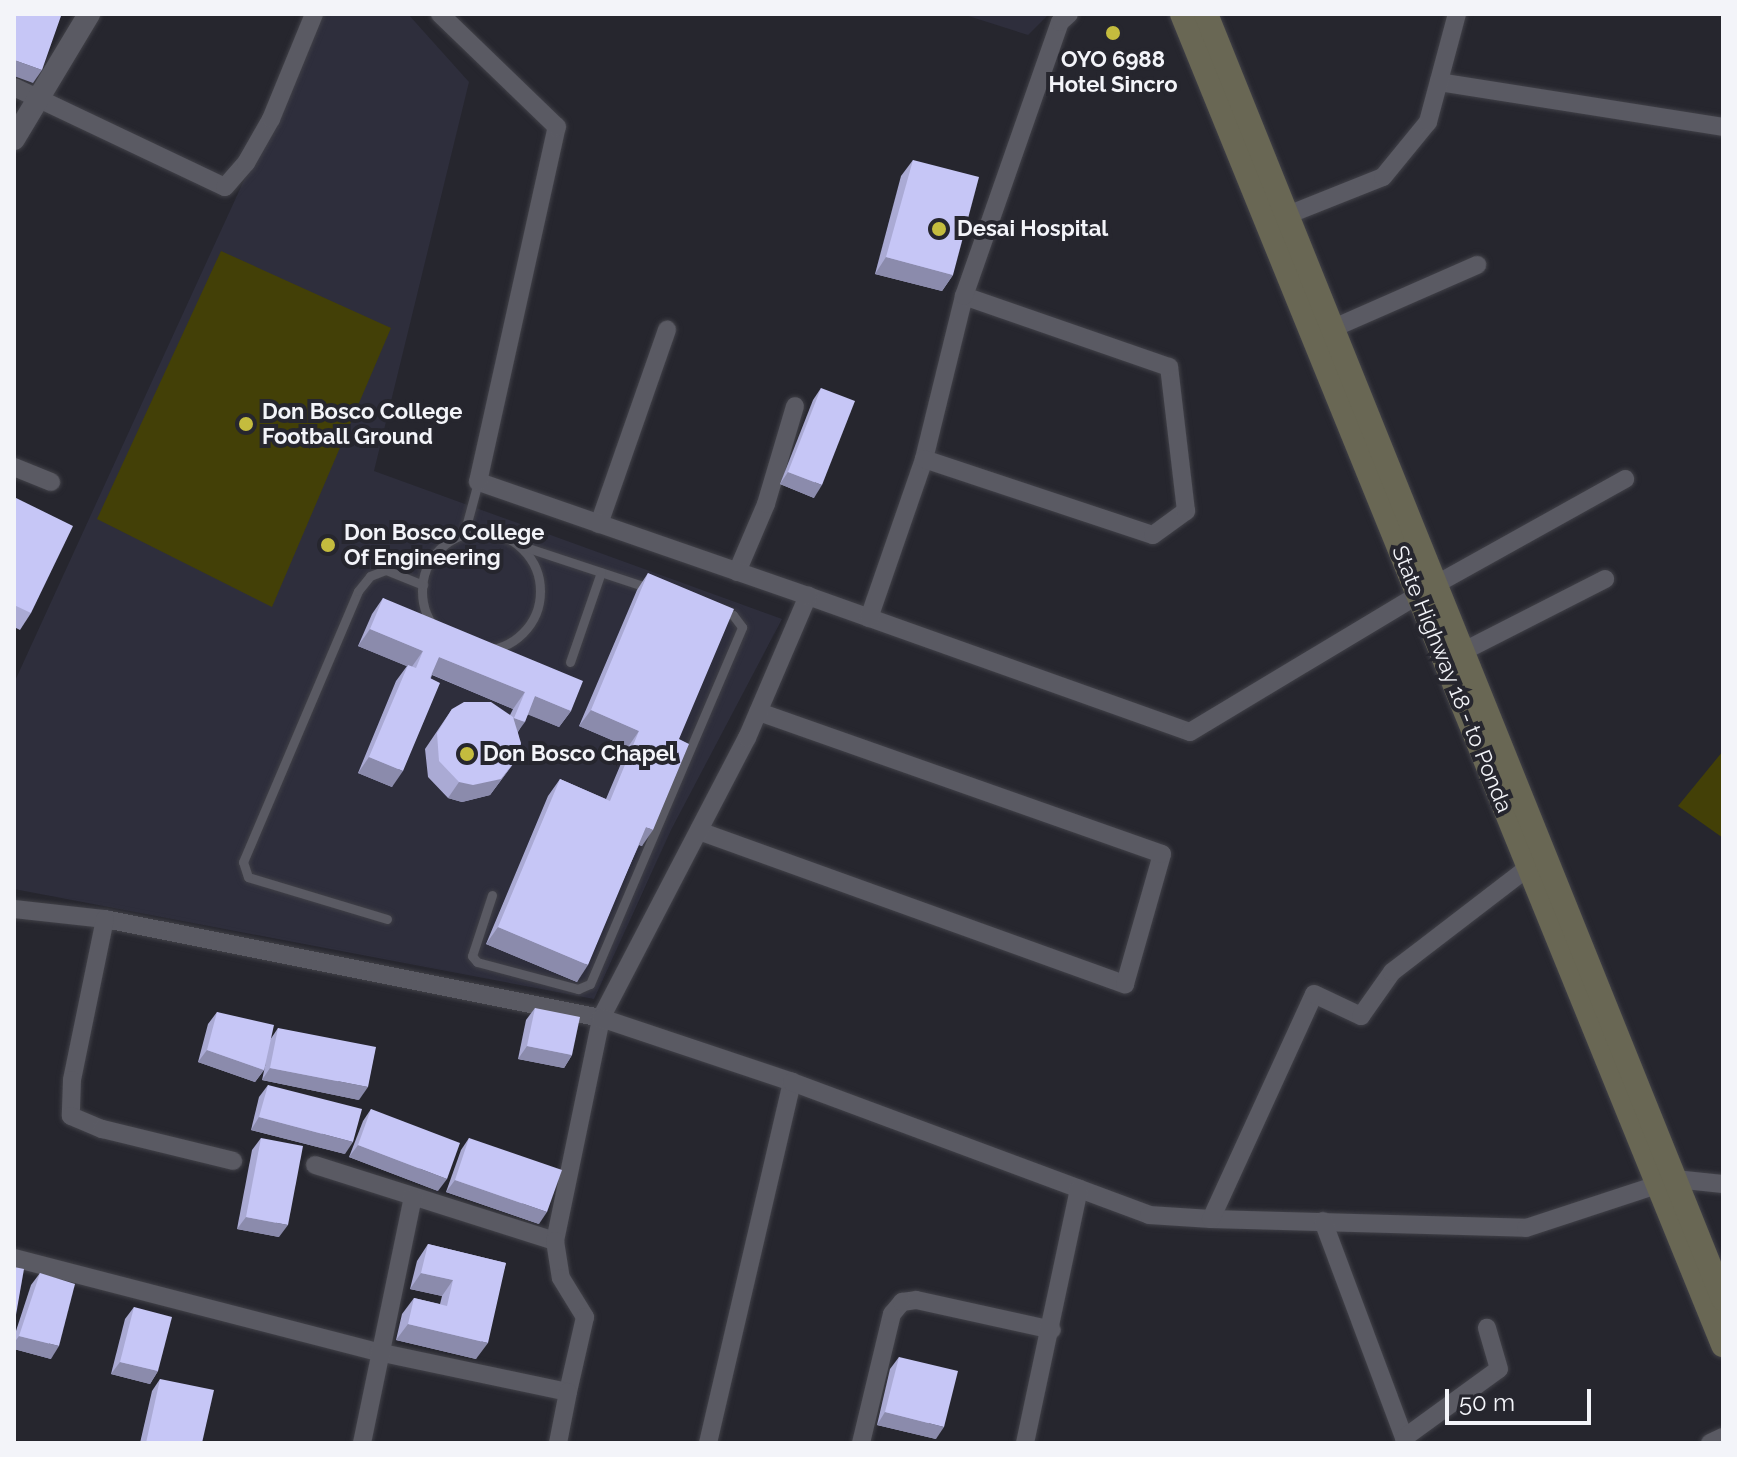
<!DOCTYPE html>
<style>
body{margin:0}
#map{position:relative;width:1737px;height:1457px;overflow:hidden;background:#26262e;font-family:Raleway,sans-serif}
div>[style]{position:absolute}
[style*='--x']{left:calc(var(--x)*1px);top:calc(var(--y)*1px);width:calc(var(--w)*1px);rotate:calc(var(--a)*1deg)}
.built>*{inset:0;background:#2e2e3c}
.green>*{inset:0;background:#434007}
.roads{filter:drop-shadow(0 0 2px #414148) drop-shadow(0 0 2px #414148)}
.service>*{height:9px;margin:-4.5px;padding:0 4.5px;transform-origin:4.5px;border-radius:4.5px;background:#5a5a63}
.service>.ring{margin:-4.5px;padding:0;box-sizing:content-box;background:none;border:9px solid #5a5a63;border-radius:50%}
.minor>*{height:18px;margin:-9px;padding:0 9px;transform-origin:9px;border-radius:9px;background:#5a5a63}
.tertiary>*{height:22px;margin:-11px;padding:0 11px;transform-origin:11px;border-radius:11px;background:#5a5a63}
.secondary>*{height:24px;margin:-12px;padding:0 12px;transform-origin:12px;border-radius:12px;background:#696754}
.wall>*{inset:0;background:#aaaad4}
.shaded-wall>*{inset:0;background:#8b8bac}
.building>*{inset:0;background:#c6c6f6}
.dots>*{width:22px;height:22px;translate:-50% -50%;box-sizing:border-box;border:4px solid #26262e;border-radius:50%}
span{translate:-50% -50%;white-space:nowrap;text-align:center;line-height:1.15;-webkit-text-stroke:8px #26262e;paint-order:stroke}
.poi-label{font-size:22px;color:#f3f4f9;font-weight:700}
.left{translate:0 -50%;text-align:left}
.street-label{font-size:22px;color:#f3f4f9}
.frame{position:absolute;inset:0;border:16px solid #f3f4f9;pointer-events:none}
.scale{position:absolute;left:1445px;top:1389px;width:146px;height:36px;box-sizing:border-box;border:4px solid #f3f4f9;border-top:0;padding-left:10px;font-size:24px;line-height:28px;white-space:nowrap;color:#f3f4f9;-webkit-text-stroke:6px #26262e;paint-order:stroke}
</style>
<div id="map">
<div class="built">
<i style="clip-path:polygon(320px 14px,408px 14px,469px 82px,374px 471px,782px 619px,671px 830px,594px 999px,14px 889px,14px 683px)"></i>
<i style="clip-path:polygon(962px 14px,1049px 14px,1028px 35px)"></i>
</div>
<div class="green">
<i style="clip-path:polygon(221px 251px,391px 328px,272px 607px,97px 519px)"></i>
<i style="clip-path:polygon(1723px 751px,1723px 838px,1678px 806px)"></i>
</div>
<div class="roads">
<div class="service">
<i class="ring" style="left:422px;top:532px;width:109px;height:109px"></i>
<i style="--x:464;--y:534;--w:54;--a:-74.9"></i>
<i style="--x:519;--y:545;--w:137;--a:18.3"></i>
<i style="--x:570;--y:662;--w:95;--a:-71"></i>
<i style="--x:492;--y:895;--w:64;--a:108.2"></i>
<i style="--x:472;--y:956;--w:8;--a:50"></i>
<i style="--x:477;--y:962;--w:105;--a:15"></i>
<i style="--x:578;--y:989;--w:13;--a:-23"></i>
<i style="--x:590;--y:984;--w:388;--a:-66.9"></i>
<i style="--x:742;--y:627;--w:15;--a:-127"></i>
<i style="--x:733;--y:615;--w:14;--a:-163"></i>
<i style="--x:387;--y:919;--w:145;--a:-163.2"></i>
<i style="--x:248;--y:877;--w:16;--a:-108"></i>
<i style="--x:243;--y:862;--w:294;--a:-67"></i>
<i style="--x:358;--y:591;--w:19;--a:-51"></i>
<i style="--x:370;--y:576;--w:17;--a:-21"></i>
<i style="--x:386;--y:570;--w:40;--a:22"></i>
</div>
<div class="minor">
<i style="--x:1439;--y:82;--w:288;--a:9"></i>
<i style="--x:14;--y:87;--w:233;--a:25.4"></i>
<i style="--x:225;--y:187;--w:32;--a:-49"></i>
<i style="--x:246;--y:163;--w:51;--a:-60.4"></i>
<i style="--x:271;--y:119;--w:113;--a:-67.7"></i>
<i style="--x:1285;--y:216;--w:105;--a:-21.7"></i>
<i style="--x:1383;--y:177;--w:71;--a:-50.7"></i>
<i style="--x:1428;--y:122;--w:112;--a:-75"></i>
<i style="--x:1329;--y:330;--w:162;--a:-23.7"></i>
<i style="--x:924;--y:459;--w:168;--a:-76.2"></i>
<i style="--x:14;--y:467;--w:40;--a:22"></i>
<i style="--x:599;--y:524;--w:206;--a:-70.7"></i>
<i style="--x:737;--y:572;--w:74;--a:-66.9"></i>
<i style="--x:766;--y:504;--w:102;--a:-73.5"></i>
<i style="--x:1433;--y:586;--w:220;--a:-29.1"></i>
<i style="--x:808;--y:596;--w:405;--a:19.6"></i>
<i style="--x:1190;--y:732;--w:266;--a:-31"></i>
<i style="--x:869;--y:618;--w:168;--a:-70.9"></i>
<i style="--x:924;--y:459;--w:241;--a:18.4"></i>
<i style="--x:1153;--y:535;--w:41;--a:-36"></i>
<i style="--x:1186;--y:511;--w:145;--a:-96.7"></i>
<i style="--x:1169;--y:367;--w:217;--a:-160.9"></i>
<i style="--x:964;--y:296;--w:290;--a:-70.7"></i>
<i style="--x:1060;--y:22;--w:12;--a:-42"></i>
<i style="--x:1460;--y:653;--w:163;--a:-27"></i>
<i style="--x:699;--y:831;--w:453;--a:19.8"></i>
<i style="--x:1125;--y:984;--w:135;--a:-74.1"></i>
<i style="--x:1162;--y:854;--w:428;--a:-160.6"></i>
<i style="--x:14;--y:909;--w:92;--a:6.3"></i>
<i style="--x:105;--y:919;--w:506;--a:11.29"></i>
<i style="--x:601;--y:1018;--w:316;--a:-62.5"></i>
<i style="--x:747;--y:738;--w:155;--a:-66.8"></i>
<i style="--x:808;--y:596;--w:349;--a:-160.9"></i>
<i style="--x:478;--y:482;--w:364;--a:-77.5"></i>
<i style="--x:557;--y:127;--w:163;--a:-136"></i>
<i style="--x:105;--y:919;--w:164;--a:101.6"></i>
<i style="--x:72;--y:1080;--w:36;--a:92"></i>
<i style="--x:71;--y:1116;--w:34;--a:23"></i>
<i style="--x:102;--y:1129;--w:135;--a:13.7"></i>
<i style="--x:315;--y:1165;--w:252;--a:17.6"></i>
<i style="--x:555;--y:1241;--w:228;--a:-78.3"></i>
<i style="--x:601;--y:1018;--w:201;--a:18.5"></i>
<i style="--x:1211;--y:1219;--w:315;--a:1.6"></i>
<i style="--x:1526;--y:1228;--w:157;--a:-18.2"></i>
<i style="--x:1675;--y:1179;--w:48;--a:5.9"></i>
<i style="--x:1323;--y:1221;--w:237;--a:69.5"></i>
<i style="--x:555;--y:1241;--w:37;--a:81"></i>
<i style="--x:561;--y:1278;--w:46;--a:58.4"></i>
<i style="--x:585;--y:1317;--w:77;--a:102.8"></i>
<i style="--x:14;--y:1258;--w:376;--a:14.5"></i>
<i style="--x:378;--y:1352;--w:194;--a:11.9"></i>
<i style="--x:568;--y:1392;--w:52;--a:101.1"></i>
<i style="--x:1404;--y:1438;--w:117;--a:-36"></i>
<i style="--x:1499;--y:1369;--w:43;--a:-106.3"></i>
<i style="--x:362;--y:1443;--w:251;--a:-78.3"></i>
<i style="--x:708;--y:1443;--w:371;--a:-76.9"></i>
<i style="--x:792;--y:1082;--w:381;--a:20.4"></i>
<i style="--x:1149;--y:1215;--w:62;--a:3.7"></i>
<i style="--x:1211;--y:1219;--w:247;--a:-65.4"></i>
<i style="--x:1314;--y:994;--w:52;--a:25.1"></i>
<i style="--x:1361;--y:1016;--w:54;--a:-54.8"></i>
<i style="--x:1392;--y:972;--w:173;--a:-37.5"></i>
<i style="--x:861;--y:1443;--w:133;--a:-76.5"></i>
<i style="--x:892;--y:1314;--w:16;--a:-50"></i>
<i style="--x:902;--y:1302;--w:14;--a:-8"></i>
<i style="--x:916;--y:1300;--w:139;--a:12.4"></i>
<i style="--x:1025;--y:1443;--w:260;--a:-78"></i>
<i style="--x:1710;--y:1443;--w:14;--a:-25"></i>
</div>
<div class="tertiary">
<i style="--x:14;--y:139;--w:146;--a:-59"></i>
</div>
<div class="secondary">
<i style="--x:1182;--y:14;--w:1437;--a:67.88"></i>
<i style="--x:1206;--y:14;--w:1385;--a:68.08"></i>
</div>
</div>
<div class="wall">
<i style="clip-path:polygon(913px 160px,953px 275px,942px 291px,875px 274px,901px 176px)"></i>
<i style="clip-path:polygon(821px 388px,814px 498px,780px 484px,813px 400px)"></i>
<i style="clip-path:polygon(14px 497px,31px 613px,20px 630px,14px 627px)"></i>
<i style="clip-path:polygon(648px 573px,679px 739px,642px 846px,639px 845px,577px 982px,486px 944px,548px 796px,560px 779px,606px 799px,628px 747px,579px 726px,637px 590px)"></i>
<i style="clip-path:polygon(383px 598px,571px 711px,559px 727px,528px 714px,518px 732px,519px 756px,490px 795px,462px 802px,448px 798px,428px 777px,425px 749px,452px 709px,510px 715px,513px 709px,432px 675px,392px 787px,358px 773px,396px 681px,407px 666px,358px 646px,372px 614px)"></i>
<i style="clip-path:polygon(535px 1008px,572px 1055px,564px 1068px,518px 1059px,526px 1020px)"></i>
<i style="clip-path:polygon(217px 1012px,270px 1040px,278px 1028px,359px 1100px,262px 1080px,266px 1062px,264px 1070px,255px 1082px,198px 1062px,208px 1024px)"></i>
<i style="clip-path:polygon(268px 1085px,345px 1154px,251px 1130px,259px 1097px)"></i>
<i style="clip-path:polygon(371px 1109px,438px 1191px,349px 1157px,363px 1121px)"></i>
<i style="clip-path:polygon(261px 1138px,279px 1237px,237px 1229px,252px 1150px)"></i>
<i style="clip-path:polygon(469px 1138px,539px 1224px,446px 1192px,461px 1150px)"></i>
<i style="clip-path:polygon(428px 1244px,506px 1263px,476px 1359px,396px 1340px,402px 1314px,414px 1298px,440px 1304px,442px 1296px,410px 1289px,417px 1261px)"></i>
<i style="clip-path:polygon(40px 1273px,51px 1359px,14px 1349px,14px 1337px,31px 1285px)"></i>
<i style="clip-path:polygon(134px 1307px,158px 1371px,150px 1384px,111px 1374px,125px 1319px)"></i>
<i style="clip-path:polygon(899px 1357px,936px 1439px,877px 1425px,890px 1369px)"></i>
<i style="clip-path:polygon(160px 1379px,202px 1443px,140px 1443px,152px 1391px)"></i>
</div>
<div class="shaded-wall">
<i style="clip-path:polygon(14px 60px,42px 70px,33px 83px,14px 76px)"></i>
<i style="clip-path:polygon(886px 257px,953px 275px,942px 291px,875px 274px)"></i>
<i style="clip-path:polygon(788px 472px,822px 485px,814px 498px,780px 484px)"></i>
<i style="clip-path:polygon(370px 629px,423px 651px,411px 668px,358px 646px)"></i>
<i style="clip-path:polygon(439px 657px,525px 692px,513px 709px,428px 673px)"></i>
<i style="clip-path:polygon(535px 696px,571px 711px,559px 727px,524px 713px)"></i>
<i style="clip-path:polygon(591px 710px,639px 731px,628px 747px,579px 726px)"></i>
<i style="clip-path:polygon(514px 718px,525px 722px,513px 738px,502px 734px)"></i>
<i style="clip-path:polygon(519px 756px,490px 795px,462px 802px,448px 798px,459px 782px)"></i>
<i style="clip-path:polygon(369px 757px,403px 771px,392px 787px,358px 773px)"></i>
<i style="clip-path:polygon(646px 827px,653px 830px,642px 846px,635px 843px)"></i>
<i style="clip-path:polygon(498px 927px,588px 965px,577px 982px,486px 944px)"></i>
<i style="clip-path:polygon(527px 1046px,572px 1055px,564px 1068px,518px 1059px)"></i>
<i style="clip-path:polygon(207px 1050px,264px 1070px,255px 1082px,198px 1062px)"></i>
<i style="clip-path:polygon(270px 1068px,368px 1087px,359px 1100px,262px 1080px)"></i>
<i style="clip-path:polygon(259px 1117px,353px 1142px,345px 1154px,251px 1130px)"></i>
<i style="clip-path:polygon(358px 1145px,447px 1179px,438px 1191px,349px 1157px)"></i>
<i style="clip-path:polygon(455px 1180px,547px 1212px,539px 1224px,446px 1192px)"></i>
<i style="clip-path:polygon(246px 1217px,288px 1225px,279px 1237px,237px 1229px)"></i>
<i style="clip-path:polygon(421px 1273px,453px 1280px,442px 1296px,410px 1289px)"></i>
<i style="clip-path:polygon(408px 1324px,488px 1343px,476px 1359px,396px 1340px)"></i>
<i style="clip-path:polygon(19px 1336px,59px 1346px,51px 1359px,14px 1349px,14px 1343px)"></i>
<i style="clip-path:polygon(120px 1362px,158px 1371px,150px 1384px,111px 1374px)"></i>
<i style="clip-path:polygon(885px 1412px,944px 1427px,936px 1439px,877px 1425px)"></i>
</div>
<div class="building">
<i style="clip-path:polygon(14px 14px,55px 14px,61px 16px,42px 70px,14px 60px,14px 39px,16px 33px,14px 32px)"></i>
<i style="clip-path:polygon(913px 160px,979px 177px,953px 275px,886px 257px)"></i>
<i style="clip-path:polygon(821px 388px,855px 401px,822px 485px,788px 472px)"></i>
<i style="clip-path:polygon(14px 497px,73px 526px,31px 613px,14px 605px)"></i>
<i style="clip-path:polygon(648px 573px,734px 609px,679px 739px,689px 744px,653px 830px,646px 827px,588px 965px,498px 927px,560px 779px,610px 801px,639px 731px,591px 710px)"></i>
<i style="clip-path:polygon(383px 598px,583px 681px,571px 711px,535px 696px,525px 722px,514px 718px,525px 692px,439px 657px,430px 678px,440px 683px,403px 771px,369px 757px,408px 665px,416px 668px,423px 651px,370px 629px)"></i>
<i style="clip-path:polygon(464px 702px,491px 702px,513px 717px,521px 743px,519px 756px,501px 779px,473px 785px,459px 782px,439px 761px,437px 733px,452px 709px)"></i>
<i style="clip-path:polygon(535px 1008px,580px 1017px,572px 1055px,527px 1046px)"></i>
<i style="clip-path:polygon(217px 1012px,274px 1025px,264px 1070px,207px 1050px)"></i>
<i style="clip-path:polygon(278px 1028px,376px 1047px,368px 1087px,270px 1068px)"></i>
<i style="clip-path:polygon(268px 1085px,362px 1109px,353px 1142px,259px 1117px)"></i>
<i style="clip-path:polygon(371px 1109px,460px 1143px,447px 1179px,358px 1145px)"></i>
<i style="clip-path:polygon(261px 1138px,303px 1146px,288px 1225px,246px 1217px)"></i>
<i style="clip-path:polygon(469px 1138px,562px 1170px,547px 1212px,455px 1180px)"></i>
<i style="clip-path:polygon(428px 1244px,506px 1263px,488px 1343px,408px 1324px,414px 1298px,447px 1306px,453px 1280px,421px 1273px)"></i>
<i style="clip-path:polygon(14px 1267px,24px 1269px,14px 1326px)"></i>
<i style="clip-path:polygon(40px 1273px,75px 1284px,59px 1346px,19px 1336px)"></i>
<i style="clip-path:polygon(134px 1307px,172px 1317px,158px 1371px,120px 1362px)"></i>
<i style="clip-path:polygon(899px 1357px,958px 1371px,944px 1427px,885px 1412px)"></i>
<i style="clip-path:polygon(160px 1379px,214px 1390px,202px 1443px,146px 1443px)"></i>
</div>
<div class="dots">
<i style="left:1113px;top:33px;background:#c4bc3e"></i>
<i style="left:939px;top:229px;background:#c4bc3e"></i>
<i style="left:246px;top:424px;background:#c4bc3e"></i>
<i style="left:328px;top:545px;background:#c4bc3e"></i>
<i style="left:467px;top:754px;background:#c4bc3e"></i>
</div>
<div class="poi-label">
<span style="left:1113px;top:72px">OYO 6988<br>Hotel Sincro</span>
<span class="left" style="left:957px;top:229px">Desai Hospital</span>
<span class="left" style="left:262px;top:424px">Don Bosco College<br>Football Ground</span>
<span class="left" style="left:344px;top:545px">Don Bosco College<br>Of Engineering</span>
<span class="left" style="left:483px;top:754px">Don Bosco Chapel</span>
</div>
<div class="street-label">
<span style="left:1452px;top:679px;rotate:68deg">State Highway 18 - to Ponda</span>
</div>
<div class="frame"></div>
<div class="scale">50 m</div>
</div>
